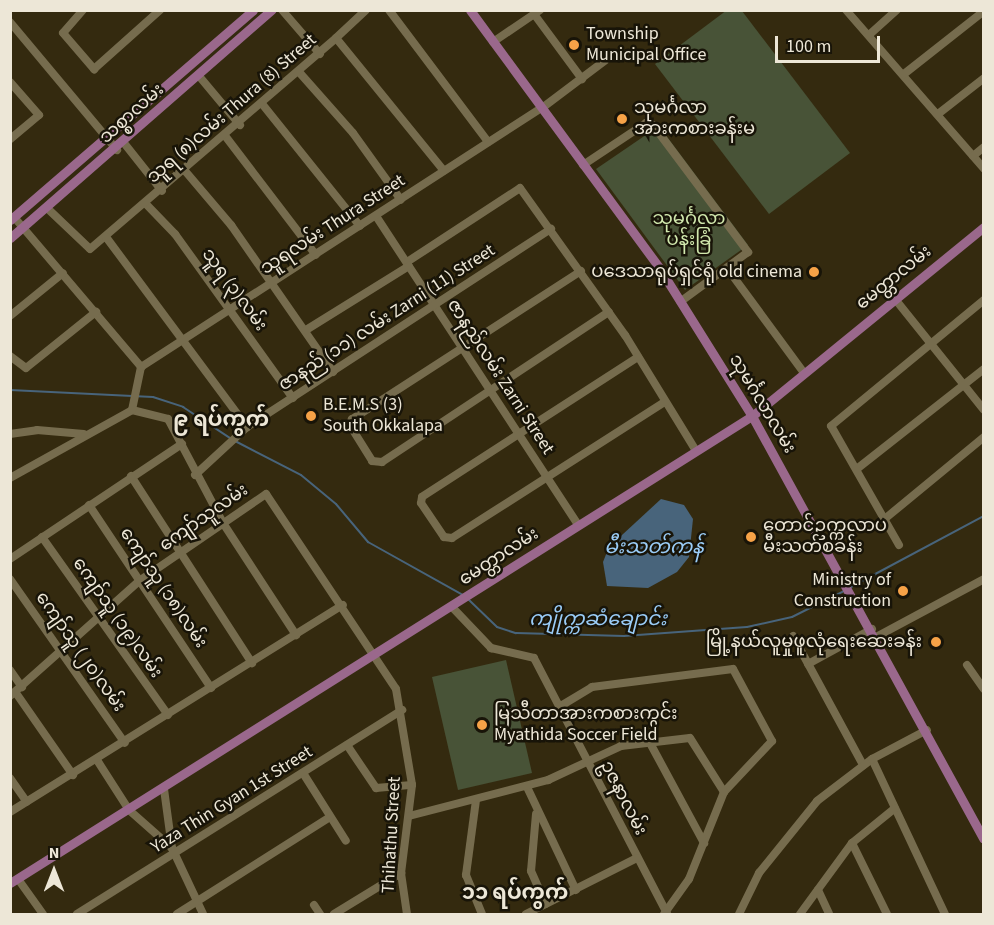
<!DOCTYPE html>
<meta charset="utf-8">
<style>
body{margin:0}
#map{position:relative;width:994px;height:925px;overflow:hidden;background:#342a0f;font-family:"Source Sans 3","Noto Sans Myanmar",sans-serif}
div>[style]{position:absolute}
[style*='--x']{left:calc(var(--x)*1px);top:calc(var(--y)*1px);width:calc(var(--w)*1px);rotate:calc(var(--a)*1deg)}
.green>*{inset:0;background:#485337}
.water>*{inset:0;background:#48647b}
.stream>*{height:2px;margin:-1px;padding:0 1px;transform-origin:1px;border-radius:1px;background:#48647b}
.minor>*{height:8px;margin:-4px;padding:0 4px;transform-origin:4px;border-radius:4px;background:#766c4e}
.major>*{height:9px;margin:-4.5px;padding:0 4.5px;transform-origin:4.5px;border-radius:4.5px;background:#9a688c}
.dots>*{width:16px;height:16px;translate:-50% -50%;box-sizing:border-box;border:3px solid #181408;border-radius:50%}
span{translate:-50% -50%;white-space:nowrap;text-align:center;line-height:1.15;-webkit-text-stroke:5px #181408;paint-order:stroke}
.poi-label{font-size:18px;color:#ede7d7}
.left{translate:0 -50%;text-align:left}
.right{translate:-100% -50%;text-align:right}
.street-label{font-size:18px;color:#ede7d7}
.park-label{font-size:18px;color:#d1e8ad}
.water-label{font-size:20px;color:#9accf7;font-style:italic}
.quarter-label{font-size:21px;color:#ede7d7;font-weight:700}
.frame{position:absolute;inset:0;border:12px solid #ede7d7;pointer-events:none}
.north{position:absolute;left:24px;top:841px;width:60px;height:60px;-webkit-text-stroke:4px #181408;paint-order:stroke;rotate:0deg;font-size:16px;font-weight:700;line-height:24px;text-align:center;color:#ede7d7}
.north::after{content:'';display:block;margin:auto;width:21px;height:27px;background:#ede7d7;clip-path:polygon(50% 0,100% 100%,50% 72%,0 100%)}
.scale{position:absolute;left:775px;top:36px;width:105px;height:27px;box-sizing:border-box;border:3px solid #ede7d7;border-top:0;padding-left:8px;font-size:18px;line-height:21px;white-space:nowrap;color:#ede7d7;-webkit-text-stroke:4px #181408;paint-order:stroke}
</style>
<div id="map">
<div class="green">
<i style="clip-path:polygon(727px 10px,742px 11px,850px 153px,769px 214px,655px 64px)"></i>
<i style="clip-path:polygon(659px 126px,748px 245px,685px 290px,596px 169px)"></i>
<i style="clip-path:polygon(506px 660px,532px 773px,458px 790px,432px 677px)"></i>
</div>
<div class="water">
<i style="clip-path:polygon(661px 499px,684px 505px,693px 519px,689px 557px,677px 572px,648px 588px,607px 586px,603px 562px,609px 547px)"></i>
</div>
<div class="stream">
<i style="--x:10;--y:390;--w:143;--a:2.8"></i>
<i style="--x:153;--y:397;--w:32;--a:18"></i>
<i style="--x:183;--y:407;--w:56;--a:33.4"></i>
<i style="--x:235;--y:441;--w:74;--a:27.3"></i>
<i style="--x:301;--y:475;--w:45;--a:39.6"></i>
<i style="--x:336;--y:504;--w:50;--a:49.9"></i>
<i style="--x:368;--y:542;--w:109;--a:29.2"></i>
<i style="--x:849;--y:588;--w:153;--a:-28.1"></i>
<i style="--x:468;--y:599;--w:40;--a:44"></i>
<i style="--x:497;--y:627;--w:20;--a:18"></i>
<i style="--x:516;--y:633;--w:108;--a:1.6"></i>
<i style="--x:624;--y:636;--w:123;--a:-4.2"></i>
<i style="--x:747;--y:627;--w:46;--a:-12.5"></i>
<i style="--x:792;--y:617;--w:58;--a:-26.6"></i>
</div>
<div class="minor">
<i style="--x:83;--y:10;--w:30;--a:131"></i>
<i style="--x:63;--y:33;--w:48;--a:49.3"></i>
<i style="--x:94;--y:69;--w:89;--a:-41.8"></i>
<i style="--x:282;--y:10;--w:58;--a:49.2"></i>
<i style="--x:389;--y:10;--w:165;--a:53.1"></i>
<i style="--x:846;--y:10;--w:211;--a:49"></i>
<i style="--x:534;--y:14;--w:81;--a:53.6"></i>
<i style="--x:10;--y:22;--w:167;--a:50.1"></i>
<i style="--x:869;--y:35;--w:38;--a:-42"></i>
<i style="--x:336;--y:38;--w:41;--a:-43"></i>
<i style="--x:493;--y:42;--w:57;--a:-34.2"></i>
<i style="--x:299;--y:72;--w:81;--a:48.5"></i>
<i style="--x:353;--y:133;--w:82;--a:54.4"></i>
<i style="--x:904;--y:74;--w:102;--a:-38.2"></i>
<i style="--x:199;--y:76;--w:64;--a:50.1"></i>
<i style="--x:10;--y:82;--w:44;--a:48.7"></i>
<i style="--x:39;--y:115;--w:38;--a:140"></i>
<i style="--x:263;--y:105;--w:155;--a:51.3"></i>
<i style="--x:938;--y:114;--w:58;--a:-38"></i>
<i style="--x:226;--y:137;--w:148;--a:52.7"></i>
<i style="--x:124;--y:143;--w:61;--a:51.6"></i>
<i style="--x:973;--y:156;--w:14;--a:-39"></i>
<i style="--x:583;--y:165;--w:76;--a:-33.7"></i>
<i style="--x:646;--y:123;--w:7;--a:16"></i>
<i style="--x:653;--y:125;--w:159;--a:53.2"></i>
<i style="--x:748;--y:252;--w:84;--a:143.7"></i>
<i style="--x:186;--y:172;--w:70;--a:49.7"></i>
<i style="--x:231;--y:225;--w:179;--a:55.2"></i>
<i style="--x:146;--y:204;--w:42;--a:46"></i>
<i style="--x:175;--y:234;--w:202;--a:54.3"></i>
<i style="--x:47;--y:208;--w:59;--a:43.6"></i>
<i style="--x:90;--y:249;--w:324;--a:-40.6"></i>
<i style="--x:336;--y:38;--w:171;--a:50.9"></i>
<i style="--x:376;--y:216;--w:369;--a:56.8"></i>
<i style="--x:14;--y:217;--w:197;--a:49.7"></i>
<i style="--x:106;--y:237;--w:237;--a:53.4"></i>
<i style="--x:407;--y:262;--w:135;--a:-33.2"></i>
<i style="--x:520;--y:188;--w:181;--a:54.5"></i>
<i style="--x:625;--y:335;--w:136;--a:58.5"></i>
<i style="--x:727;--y:268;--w:130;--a:53.7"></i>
<i style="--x:581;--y:271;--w:273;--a:147.1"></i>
<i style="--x:352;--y:419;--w:8;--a:97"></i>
<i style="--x:351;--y:427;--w:40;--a:58"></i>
<i style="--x:372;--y:461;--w:10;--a:6"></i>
<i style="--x:382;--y:462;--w:272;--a:-33.5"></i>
<i style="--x:895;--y:299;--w:142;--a:51.3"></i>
<i style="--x:10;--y:316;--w:68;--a:-39.1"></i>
<i style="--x:306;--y:330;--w:121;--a:-31.9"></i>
<i style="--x:10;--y:356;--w:20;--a:37"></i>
<i style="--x:26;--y:368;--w:90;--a:-38.7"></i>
<i style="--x:638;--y:357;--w:257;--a:147.1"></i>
<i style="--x:422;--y:497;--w:6;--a:99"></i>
<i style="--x:421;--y:503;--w:41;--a:55.9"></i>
<i style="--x:444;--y:537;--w:8;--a:7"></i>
<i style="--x:452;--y:538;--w:253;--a:-32.6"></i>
<i style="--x:132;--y:410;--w:37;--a:14"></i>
<i style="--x:168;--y:419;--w:118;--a:62.1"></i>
<i style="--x:223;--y:523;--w:134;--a:56.9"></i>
<i style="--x:10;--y:434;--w:27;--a:-8"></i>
<i style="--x:37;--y:430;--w:47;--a:4.9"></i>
<i style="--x:858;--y:468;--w:160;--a:-38.2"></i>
<i style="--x:195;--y:475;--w:71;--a:-42.7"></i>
<i style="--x:247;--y:427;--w:363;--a:-33.1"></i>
<i style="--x:131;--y:476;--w:223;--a:57.1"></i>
<i style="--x:10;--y:478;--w:140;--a:-29.1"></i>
<i style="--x:132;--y:410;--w:44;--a:-78.2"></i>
<i style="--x:141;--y:367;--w:477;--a:-32.9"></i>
<i style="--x:542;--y:108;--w:86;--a:-37"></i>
<i style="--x:89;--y:505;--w:220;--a:56.3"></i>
<i style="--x:887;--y:517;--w:126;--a:-39.5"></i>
<i style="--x:42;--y:537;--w:218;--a:54.7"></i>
<i style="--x:899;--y:545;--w:137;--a:-119.7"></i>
<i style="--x:831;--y:426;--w:198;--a:-39.5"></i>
<i style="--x:10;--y:559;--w:207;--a:-33.8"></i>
<i style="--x:10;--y:579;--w:200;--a:55"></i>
<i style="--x:452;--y:607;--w:57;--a:46.4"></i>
<i style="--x:491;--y:648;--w:44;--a:13.1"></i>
<i style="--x:534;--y:658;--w:288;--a:62.5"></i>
<i style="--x:793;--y:636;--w:147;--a:61.5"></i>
<i style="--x:876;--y:637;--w:123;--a:-28.2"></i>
<i style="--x:808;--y:664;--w:73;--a:-28.7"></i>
<i style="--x:967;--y:665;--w:29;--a:55"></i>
<i style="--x:10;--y:670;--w:21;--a:55"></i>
<i style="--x:16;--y:693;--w:100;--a:55.2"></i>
<i style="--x:10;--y:696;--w:173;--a:-41.7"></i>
<i style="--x:139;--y:581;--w:154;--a:-34.4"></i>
<i style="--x:266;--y:494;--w:234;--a:56.3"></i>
<i style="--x:396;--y:689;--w:97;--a:80.5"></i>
<i style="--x:412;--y:785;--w:89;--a:97.1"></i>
<i style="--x:401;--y:873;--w:41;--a:81.7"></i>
<i style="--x:559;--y:707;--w:39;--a:-31"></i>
<i style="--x:592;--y:687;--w:142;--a:-7.3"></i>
<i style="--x:733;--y:669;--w:82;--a:61.6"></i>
<i style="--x:772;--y:741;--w:70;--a:133.3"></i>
<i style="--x:724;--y:792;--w:94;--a:111.9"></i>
<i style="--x:689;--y:879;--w:43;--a:125.5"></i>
<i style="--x:650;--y:743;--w:114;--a:61.6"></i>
<i style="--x:347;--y:745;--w:52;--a:56"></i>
<i style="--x:376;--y:788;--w:36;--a:-5"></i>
<i style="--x:872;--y:759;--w:171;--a:64.8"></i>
<i style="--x:97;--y:760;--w:59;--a:57.4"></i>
<i style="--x:129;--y:810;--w:57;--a:41.5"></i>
<i style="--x:303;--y:773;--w:80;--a:57.7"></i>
<i style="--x:10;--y:778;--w:29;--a:55"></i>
<i style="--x:527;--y:787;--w:114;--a:64.6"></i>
<i style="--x:164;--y:789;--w:60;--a:82.3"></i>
<i style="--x:172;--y:848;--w:73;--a:64.8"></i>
<i style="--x:476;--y:800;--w:76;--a:97.6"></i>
<i style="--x:466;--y:875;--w:42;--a:67.7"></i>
<i style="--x:10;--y:812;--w:392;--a:-31.9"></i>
<i style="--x:536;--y:814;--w:57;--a:95"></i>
<i style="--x:531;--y:871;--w:36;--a:66"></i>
<i style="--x:409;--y:816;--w:144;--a:-14.5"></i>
<i style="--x:548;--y:780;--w:81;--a:-25"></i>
<i style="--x:621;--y:746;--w:69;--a:-6.6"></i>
<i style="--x:690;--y:738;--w:64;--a:57.8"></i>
<i style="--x:852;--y:843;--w:79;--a:63.8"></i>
<i style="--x:18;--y:879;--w:43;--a:54.5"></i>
<i style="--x:818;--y:890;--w:26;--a:65"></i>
<i style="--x:314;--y:905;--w:11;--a:56"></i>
<i style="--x:77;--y:914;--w:384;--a:-32.1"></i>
<i style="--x:177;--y:914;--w:181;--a:-32.4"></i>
<i style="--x:334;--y:914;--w:79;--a:-31.5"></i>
<i style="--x:526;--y:914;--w:124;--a:-26.8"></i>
<i style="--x:739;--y:914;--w:46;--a:-64"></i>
<i style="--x:759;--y:873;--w:92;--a:-51.1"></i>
<i style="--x:817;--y:801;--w:69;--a:-37.4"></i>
<i style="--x:872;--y:759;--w:62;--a:-27.8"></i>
<i style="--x:800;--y:914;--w:88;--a:-53.8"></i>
<i style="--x:852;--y:843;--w:55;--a:-39.1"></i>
</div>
<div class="major">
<i style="--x:470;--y:10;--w:321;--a:53.7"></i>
<i style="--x:660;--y:269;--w:173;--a:58"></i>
<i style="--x:752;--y:416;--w:482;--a:61.3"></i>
<i style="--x:10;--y:220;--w:321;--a:-40.8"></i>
<i style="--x:10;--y:238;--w:347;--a:-41.1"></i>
<i style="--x:10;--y:883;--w:877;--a:-32.19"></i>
<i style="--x:752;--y:416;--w:299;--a:-39.2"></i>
</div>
<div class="dots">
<i style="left:574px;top:45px;background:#f6a247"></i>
<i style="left:622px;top:119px;background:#f6a247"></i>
<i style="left:814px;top:272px;background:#f6a247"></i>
<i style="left:311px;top:416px;background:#f6a247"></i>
<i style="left:751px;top:537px;background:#f6a247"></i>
<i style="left:903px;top:591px;background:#f6a247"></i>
<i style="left:936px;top:642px;background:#f6a247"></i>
<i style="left:482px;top:725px;background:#f6a247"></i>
</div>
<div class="poi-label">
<span class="left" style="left:586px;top:45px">Township<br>Municipal Office</span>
<span class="left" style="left:634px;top:119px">သုမင်္ဂလာ<br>အားကစားခန်းမ</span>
<span class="right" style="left:802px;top:272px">ပဒေသာရုပ်ရှင်ရုံ old cinema</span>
<span class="left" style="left:323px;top:416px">B.E.M.S (3)<br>South Okkalapa</span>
<span class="left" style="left:763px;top:537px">တောင်ဥက္ကလာပ<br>မီးသတ်စခန်း</span>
<span class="right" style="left:891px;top:591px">Ministry of<br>Construction</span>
<span class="right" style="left:922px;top:642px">မြို့နယ်လူမှုဖူလုံရေးဆေးခန်း</span>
<span class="left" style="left:494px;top:725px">မြသီတာအားကစားကွင်း<br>Myathida Soccer Field</span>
</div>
<div class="street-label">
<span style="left:232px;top:109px;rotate:-41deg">သူရ (၈)လမ်း Thura (8) Street</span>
<span style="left:132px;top:114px;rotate:-42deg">သစ္စာလမ်း</span>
<span style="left:333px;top:225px;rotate:-33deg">သူရလမ်း Thura Street</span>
<span style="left:894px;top:278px;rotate:-39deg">မေတ္တာလမ်း</span>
<span style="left:234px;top:290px;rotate:54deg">သူရ (၃)လမ်း</span>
<span style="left:387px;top:318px;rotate:-33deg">ဇာနည် (၁၁) လမ်း Zarni (11) Street</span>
<span style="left:500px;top:377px;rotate:57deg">ဇာနည်လမ်း Zarni Street</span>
<span style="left:762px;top:404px;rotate:59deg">သုမင်္ဂလာလမ်း</span>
<span style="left:204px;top:518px;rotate:-35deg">ကျော်သူလမ်း</span>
<span style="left:499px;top:557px;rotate:-33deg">မေတ္တာလမ်း</span>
<span style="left:163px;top:588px;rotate:56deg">ကျော်သူ (၁၈)လမ်း</span>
<span style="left:117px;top:618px;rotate:55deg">ကျော်သူ (၁၉)လမ်း</span>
<span style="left:80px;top:652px;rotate:55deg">ကျော်သူ (၂၀)လမ်း</span>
<span style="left:623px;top:798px;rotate:63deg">ဥဇနာလမ်း</span>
<span style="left:232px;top:800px;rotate:-32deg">Yaza Thin Gyan 1st Street</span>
<span style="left:392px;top:835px;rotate:-87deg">Thihathu Street</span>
</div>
<div class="park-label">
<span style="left:689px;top:230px">သုမင်္ဂလာ<br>ပန်းခြံ</span>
</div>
<div class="water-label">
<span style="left:654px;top:547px">မီးသတ်ကန်</span>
<span style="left:598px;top:619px">ကျိုက္ကဆံချောင်း</span>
</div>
<div class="quarter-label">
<span style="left:221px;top:419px">၉ ရပ်ကွက်</span>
<span style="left:515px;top:892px">၁၁ ရပ်ကွက်</span>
</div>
<div class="frame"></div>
<div class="north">N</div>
<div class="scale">100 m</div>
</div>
